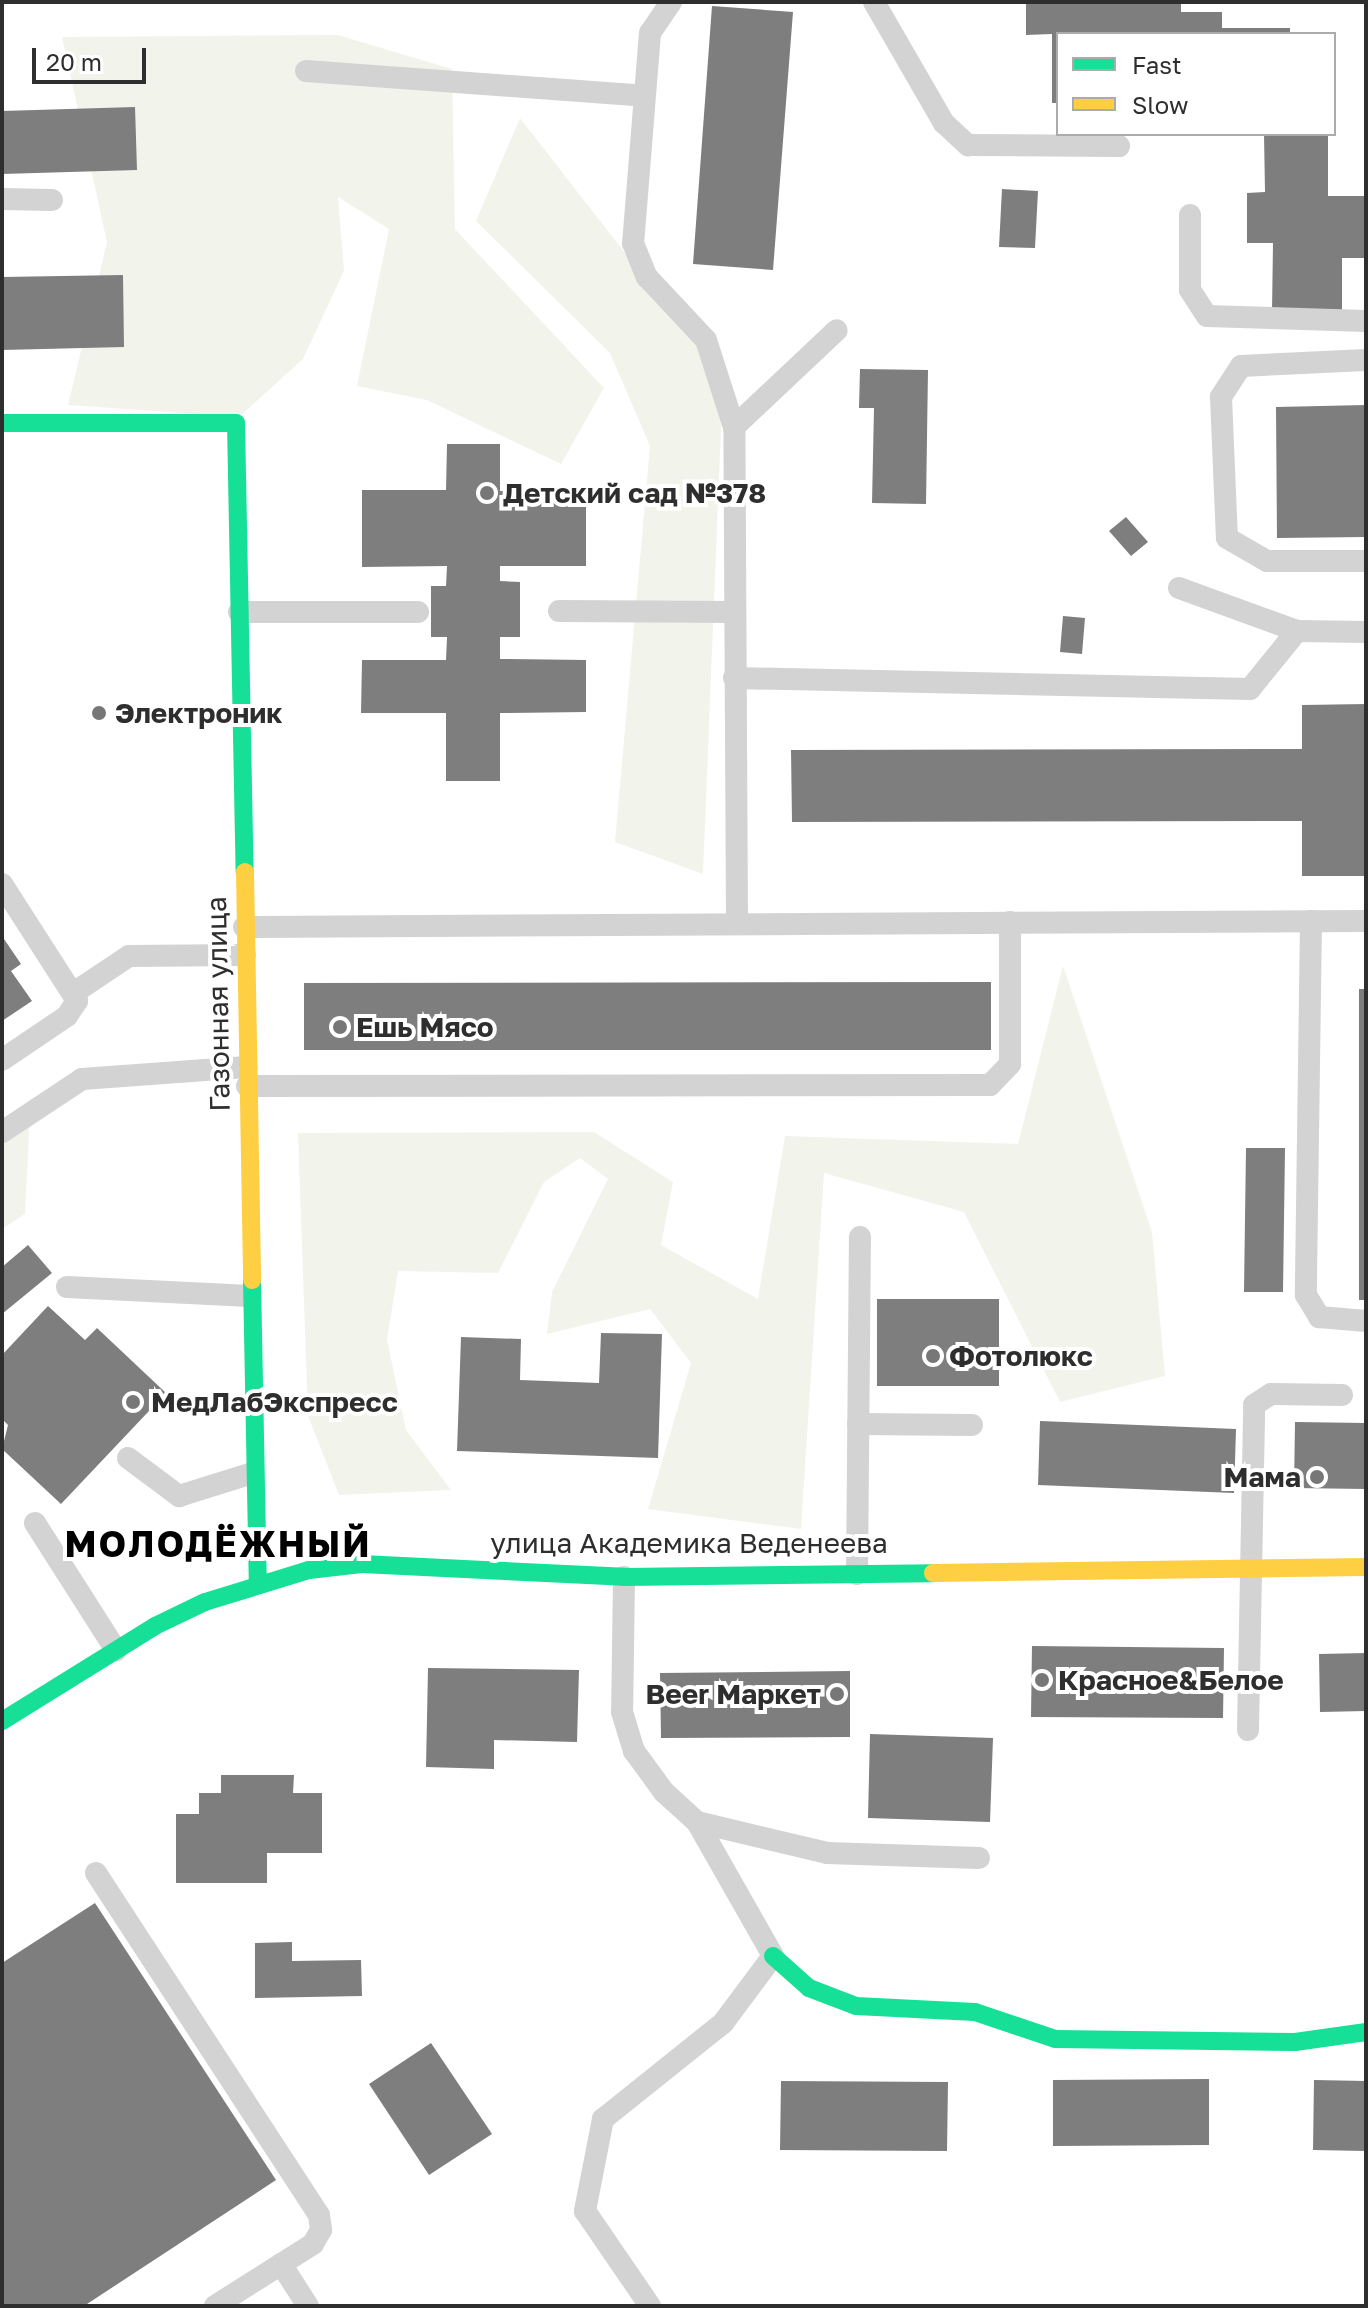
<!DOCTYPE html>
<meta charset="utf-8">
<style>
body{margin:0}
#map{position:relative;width:1368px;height:2308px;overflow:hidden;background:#fff;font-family:"Golos Text",sans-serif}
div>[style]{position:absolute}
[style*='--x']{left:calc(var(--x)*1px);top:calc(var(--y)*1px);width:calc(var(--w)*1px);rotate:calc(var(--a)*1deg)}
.green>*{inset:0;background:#f2f4ec}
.building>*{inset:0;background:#7e7e7e}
.lane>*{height:22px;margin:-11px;padding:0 11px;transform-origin:11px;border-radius:11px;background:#d3d3d3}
.fast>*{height:18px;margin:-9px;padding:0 9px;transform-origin:9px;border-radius:9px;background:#16e098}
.slow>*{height:18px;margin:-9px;padding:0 9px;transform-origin:9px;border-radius:9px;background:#ffcf43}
.dots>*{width:22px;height:22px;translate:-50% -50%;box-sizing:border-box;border:4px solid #fff;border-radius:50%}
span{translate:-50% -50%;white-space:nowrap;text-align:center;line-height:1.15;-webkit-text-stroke:8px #fff;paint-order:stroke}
.poi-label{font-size:28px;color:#2e2e2e;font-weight:700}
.left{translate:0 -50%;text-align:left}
.right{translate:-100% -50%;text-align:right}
.street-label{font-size:28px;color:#2e2e2e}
.district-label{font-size:36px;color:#000;font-weight:700;letter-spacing:2px}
.frame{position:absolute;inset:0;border:4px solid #2e2e2e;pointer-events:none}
.legend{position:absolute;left:1056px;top:32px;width:280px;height:104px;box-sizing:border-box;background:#fff;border:2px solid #ababab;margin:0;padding:10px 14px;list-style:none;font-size:24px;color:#2e2e2e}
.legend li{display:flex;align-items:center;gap:16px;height:40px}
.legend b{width:40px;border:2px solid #ababab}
.scale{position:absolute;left:32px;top:48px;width:114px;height:36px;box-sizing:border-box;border:4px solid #2e2e2e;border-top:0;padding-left:10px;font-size:24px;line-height:28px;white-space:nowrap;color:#2e2e2e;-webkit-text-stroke:6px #fff;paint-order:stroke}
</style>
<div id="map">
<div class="green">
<i style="clip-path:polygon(338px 35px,452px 69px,455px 229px,604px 388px,561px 464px,427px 400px,357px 386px,389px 229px,338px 197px,344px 271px,303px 359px,239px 417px,68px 405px,107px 242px,62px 37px)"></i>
<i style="clip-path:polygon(520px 118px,723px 379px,703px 874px,615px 842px,650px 446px,610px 353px,476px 221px)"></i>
<i style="clip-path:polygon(1063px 966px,1152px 1232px,1165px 1376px,1060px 1402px,964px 1212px,824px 1173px,801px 1529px,648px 1509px,691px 1363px,650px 1309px,547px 1334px,552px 1292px,608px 1179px,580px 1158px,544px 1182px,498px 1273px,398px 1271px,387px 1340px,406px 1430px,451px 1490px,339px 1495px,308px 1416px,298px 1133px,594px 1132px,673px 1182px,661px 1245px,758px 1299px,785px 1136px,1018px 1144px)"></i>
<i style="clip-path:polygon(30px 1111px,25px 1214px,2px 1229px,2px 1131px)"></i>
</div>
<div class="building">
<i style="clip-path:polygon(1026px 2px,1181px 2px,1181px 12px,1222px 12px,1222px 28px,1290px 28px,1290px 34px,1058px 34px,1058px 103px,1052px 103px,1052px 34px,1026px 35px)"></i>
<i style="clip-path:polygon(712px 6px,793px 12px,773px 270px,693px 264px)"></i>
<i style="clip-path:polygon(135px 107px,137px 170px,2px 174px,2px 111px)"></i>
<i style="clip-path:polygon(1264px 134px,1328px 134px,1328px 196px,1366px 196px,1366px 258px,1342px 258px,1342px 311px,1272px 311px,1273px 243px,1247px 243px,1247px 193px,1265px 192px)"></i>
<i style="clip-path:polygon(1002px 189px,1038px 191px,1035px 248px,999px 247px)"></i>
<i style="clip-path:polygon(123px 275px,124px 347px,2px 350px,2px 277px)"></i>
<i style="clip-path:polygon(860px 369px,928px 370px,926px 504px,872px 503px,874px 408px,859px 408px)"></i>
<i style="clip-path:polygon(1366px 405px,1366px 537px,1277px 538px,1276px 407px)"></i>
<i style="clip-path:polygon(447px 444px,500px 444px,500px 491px,586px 490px,586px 566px,500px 566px,500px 581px,520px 582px,520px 637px,500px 637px,500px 659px,586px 660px,586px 712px,500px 713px,500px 781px,446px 781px,446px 713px,361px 713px,362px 660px,446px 660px,447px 637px,431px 637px,431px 586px,446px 586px,447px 566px,362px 567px,362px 490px,446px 490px)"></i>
<i style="clip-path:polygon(1126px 517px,1148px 542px,1131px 556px,1109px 531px)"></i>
<i style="clip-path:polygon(1063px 616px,1085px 618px,1082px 654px,1060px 652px)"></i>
<i style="clip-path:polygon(1366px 704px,1366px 876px,1302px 876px,1302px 821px,792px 822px,791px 750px,1302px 749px,1302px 705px)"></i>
<i style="clip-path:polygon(2px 936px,21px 964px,11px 971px,32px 1001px,2px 1021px)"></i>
<i style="clip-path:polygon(991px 982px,991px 1050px,304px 1050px,304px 983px)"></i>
<i style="clip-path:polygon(1359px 989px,1366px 989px,1366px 1300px,1359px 1300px)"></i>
<i style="clip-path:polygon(1246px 1148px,1285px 1148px,1283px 1292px,1244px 1292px)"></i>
<i style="clip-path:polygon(28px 1245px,52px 1273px,2px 1314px,2px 1267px)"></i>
<i style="clip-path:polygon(877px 1299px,999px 1299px,999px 1386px,877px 1386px)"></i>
<i style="clip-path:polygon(48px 1306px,85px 1340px,97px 1328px,166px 1393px,61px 1504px,2px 1449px,8px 1425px,2px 1419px,2px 1355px)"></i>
<i style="clip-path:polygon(601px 1333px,662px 1334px,658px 1458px,457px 1451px,461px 1337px,521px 1339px,520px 1380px,599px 1383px)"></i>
<i style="clip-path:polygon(1040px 1421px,1236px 1429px,1234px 1493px,1038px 1485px)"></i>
<i style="clip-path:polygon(1295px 1422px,1366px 1423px,1366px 1489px,1294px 1488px)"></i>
<i style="clip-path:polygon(1032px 1646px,1224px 1648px,1223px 1718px,1031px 1717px)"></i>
<i style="clip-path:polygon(1366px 1653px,1366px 1711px,1320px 1712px,1319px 1654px)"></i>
<i style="clip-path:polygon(428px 1668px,579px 1670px,577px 1742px,494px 1740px,494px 1769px,426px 1767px)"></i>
<i style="clip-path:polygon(850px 1671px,850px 1737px,661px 1738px,660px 1673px)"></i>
<i style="clip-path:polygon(870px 1734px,993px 1738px,990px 1822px,868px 1818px)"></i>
<i style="clip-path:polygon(221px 1775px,294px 1775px,293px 1793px,322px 1793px,322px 1853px,267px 1853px,267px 1883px,176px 1883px,176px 1814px,199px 1814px,199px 1793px,221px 1793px)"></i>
<i style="clip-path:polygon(95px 1903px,276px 2180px,84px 2306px,2px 2306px,2px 1963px)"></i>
<i style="clip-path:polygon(292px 1942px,292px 1961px,361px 1960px,362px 1996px,255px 1998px,255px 1943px)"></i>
<i style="clip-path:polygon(431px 2043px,492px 2134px,429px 2175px,369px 2084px)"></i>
<i style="clip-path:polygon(1209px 2079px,1209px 2145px,1053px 2146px,1053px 2080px)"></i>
<i style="clip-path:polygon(1314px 2080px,1366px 2081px,1366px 2151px,1313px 2150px)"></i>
<i style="clip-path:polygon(781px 2081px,948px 2082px,947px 2151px,780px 2150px)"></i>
</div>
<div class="lane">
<i style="--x:671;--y:2;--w:37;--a:124"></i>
<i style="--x:650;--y:33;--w:211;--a:94.6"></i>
<i style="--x:633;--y:243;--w:37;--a:68"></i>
<i style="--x:647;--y:277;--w:86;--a:46.9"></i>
<i style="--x:706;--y:340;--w:91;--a:72.2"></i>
<i style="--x:874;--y:2;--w:140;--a:60"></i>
<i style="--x:944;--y:123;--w:33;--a:43"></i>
<i style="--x:968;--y:145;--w:151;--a:0.4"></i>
<i style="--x:306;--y:71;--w:339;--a:4.2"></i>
<i style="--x:2;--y:199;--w:50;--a:1.1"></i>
<i style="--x:1190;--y:215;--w:75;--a:90"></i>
<i style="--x:1190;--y:290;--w:31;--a:57"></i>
<i style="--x:1207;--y:316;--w:159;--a:1.8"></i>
<i style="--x:1366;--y:360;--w:125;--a:177.3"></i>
<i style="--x:1241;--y:366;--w:37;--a:123"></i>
<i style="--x:1221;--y:397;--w:141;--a:87.6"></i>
<i style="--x:1227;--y:538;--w:46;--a:29.9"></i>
<i style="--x:1267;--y:561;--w:99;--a:0"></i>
<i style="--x:1179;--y:588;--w:126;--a:20"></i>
<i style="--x:1297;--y:631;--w:69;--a:0.8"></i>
<i style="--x:559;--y:611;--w:176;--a:0.3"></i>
<i style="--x:239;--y:612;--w:179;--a:0"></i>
<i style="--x:734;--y:678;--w:516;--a:1.22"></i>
<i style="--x:1250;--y:689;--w:75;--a:-51"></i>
<i style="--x:2;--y:884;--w:139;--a:57.3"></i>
<i style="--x:77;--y:1001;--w:18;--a:124"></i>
<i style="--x:67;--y:1016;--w:78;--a:145.9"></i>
<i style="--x:1311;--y:921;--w:374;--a:90.8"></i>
<i style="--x:1306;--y:1295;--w:26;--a:59"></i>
<i style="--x:1319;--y:1317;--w:47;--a:4.9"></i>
<i style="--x:737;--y:924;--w:497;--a:-90.3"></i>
<i style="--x:734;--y:427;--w:141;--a:-43.3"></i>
<i style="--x:244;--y:927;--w:1122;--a:-0.31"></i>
<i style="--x:75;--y:992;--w:65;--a:-33.7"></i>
<i style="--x:129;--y:956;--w:116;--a:-0.5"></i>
<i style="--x:247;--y:1086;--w:743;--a:-0.08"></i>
<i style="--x:990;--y:1085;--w:29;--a:-46"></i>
<i style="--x:1010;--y:1064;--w:142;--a:-90"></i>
<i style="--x:2;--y:1132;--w:96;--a:-33.5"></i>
<i style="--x:82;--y:1079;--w:165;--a:-4.2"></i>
<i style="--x:67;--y:1287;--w:183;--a:2.8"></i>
<i style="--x:858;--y:1424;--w:114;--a:0.5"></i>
<i style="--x:128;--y:1458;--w:64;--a:36.7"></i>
<i style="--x:179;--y:1496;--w:77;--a:-17.3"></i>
<i style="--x:35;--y:1523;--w:151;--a:57.5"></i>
<i style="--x:857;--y:1574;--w:337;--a:-89.5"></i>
<i style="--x:624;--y:1577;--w:135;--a:90.8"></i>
<i style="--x:622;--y:1712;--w:41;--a:72.9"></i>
<i style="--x:634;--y:1751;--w:51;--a:53.8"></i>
<i style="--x:664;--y:1792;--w:45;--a:42.3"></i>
<i style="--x:697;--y:1822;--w:154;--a:60.4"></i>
<i style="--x:773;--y:1956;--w:84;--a:126.7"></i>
<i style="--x:723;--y:2023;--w:154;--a:141.3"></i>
<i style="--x:603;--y:2119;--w:94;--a:101.1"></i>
<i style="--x:585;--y:2211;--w:115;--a:55.6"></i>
<i style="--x:1248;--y:1730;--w:325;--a:-88.9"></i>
<i style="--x:1254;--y:1405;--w:20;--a:-33"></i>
<i style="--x:1271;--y:1394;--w:71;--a:0.8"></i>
<i style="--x:697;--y:1822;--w:134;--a:13.4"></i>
<i style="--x:827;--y:1853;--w:152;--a:1.9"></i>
<i style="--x:96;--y:1873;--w:408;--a:56.9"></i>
<i style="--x:319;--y:2215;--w:15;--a:82"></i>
<i style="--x:321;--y:2230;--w:16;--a:120"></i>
<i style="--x:313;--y:2244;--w:116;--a:147.7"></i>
<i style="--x:281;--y:2264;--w:50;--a:57.3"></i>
</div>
<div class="fast">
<i style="--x:2;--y:423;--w:234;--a:0"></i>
<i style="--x:236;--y:423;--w:449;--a:88.9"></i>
<i style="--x:252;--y:1280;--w:303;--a:88.9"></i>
<i style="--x:2;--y:1721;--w:180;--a:-31.8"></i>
<i style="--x:155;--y:1626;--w:55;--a:-25.6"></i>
<i style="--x:205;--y:1602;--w:109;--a:-17.1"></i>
<i style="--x:309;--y:1570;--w:53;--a:-6.5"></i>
<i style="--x:362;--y:1564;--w:262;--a:2.8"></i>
<i style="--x:624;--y:1577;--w:309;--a:-0.7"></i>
<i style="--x:773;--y:1956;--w:48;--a:41.6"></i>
<i style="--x:809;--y:1988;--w:50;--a:21"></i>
<i style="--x:856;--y:2006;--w:119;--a:2.9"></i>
<i style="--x:975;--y:2012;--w:84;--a:18.6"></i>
<i style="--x:1055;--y:2039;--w:240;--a:0.7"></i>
<i style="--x:1295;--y:2042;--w:72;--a:-8"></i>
</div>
<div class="slow">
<i style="--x:245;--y:872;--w:408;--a:89"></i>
<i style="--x:933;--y:1573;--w:433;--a:-0.8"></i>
</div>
<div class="dots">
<i style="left:487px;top:493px;background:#777"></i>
<i style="left:99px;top:713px;background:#777"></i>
<i style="left:340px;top:1027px;background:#777"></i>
<i style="left:933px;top:1356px;background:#777"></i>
<i style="left:133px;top:1402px;background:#777"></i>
<i style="left:1317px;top:1477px;background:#777"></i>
<i style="left:1042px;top:1680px;background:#777"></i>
<i style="left:837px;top:1694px;background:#777"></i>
</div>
<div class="poi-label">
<span class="left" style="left:503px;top:493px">Детский сад №378</span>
<span class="left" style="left:115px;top:713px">Электроник</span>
<span class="left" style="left:356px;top:1027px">Ешь Мясо</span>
<span class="left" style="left:949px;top:1356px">Фотолюкс</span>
<span class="left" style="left:151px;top:1402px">МедЛабЭкспресс</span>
<span class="right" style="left:1301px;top:1477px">Мама</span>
<span class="left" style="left:1058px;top:1680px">Красное&amp;Белое</span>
<span class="right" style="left:821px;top:1694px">Beer Маркет</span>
</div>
<div class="street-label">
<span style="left:218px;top:1004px;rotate:-91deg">Газонная улица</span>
<span style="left:689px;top:1543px">улица Академика Веденеева</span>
</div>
<div class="district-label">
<span style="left:218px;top:1544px">МОЛОДЁЖНЫЙ</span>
</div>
<div class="frame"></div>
<ul class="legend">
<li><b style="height:10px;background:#16e098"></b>Fast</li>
<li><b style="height:10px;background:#ffcf43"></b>Slow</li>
</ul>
<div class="scale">20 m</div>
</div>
